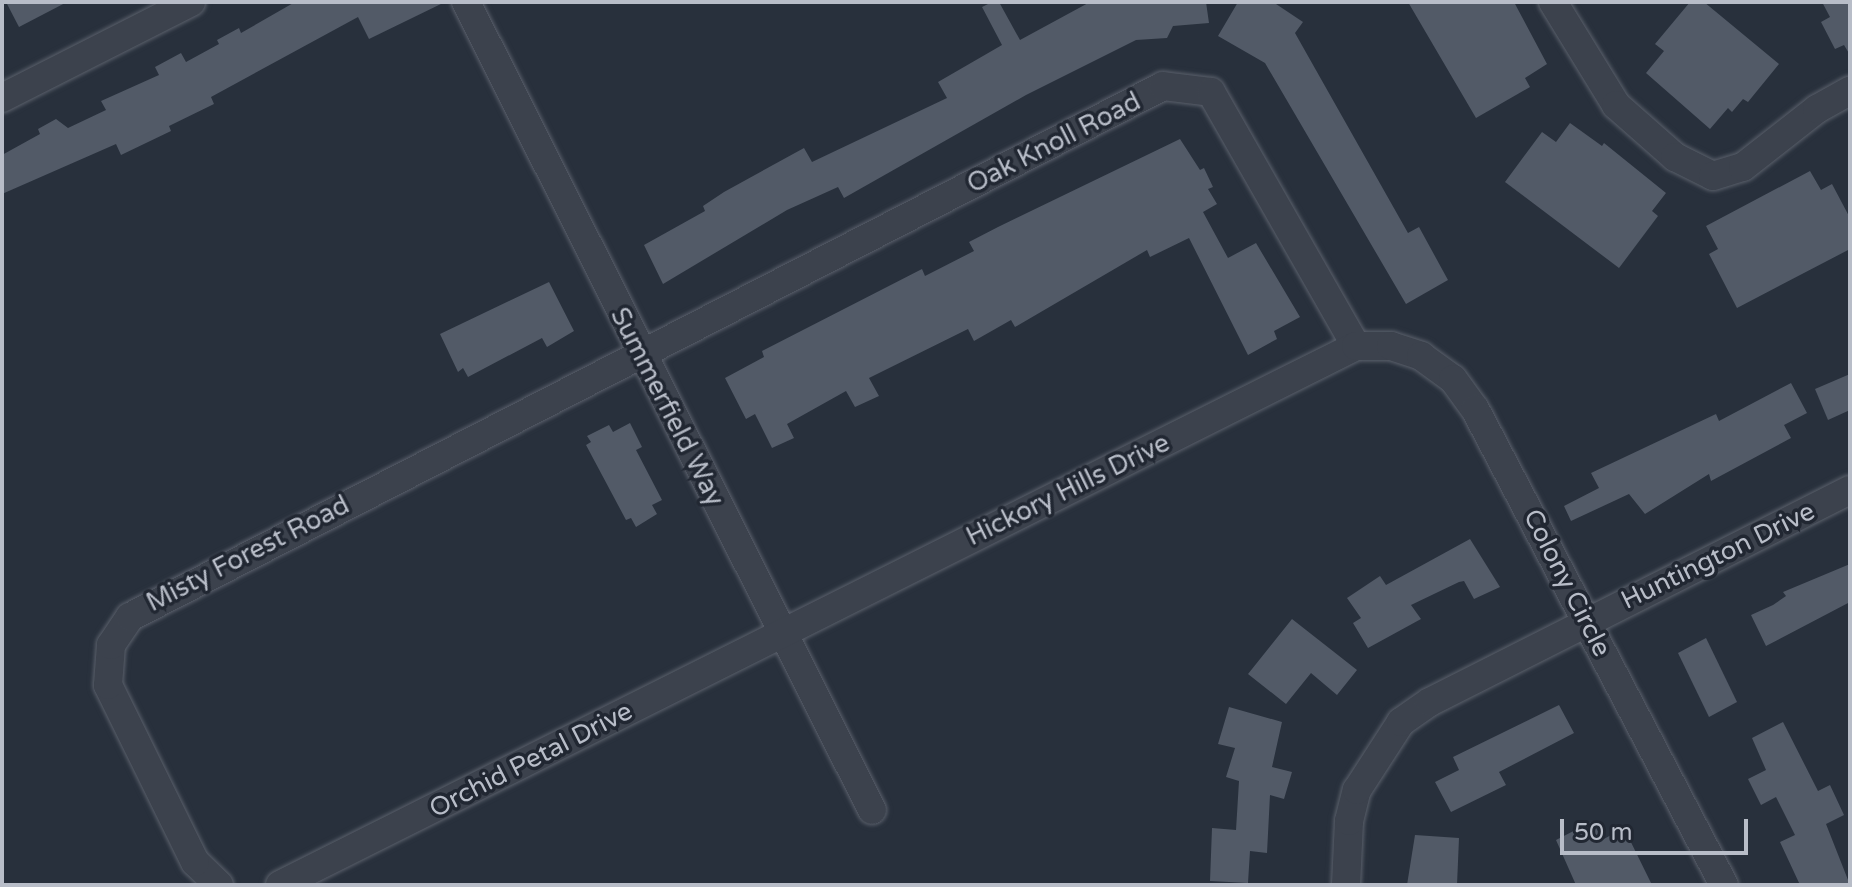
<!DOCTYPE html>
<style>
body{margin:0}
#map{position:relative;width:1852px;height:887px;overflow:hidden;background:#28303c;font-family:"Varela Round",sans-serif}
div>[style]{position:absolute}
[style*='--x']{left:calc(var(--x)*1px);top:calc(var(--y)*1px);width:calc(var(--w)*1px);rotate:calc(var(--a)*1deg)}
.building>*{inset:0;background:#525a67}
.roads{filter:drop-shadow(0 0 2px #5a606b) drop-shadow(0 0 2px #5a606b)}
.minor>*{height:28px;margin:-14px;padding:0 14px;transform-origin:14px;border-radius:14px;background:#3c424d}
span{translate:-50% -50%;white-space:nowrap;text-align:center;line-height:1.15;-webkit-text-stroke:7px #212732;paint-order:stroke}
.street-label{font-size:26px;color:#b8bdc8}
.frame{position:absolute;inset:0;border:4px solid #b8bdc8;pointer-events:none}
.scale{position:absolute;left:1560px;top:819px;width:188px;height:36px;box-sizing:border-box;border:4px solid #b8bdc8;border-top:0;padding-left:10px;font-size:24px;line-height:28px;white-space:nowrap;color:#b8bdc8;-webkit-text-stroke:6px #212732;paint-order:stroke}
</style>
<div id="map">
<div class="building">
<i style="clip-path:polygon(6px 2px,67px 2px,19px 27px)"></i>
<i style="clip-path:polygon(295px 2px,445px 2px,369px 39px,358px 17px,211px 97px,214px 104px,169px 126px,171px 131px,121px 155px,116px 144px,2px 194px,2px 155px,40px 134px,38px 129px,56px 119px,68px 128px,106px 110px,101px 101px,159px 75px,155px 67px,181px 53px,186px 62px,219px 44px,217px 40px,239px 28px,241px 33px)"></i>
<i style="clip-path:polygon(992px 2px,999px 2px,1020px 40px,1090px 2px,1206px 2px,1209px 23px,1173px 26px,1167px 38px,1136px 40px,1026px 95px,844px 198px,838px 187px,787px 210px,663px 284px,644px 245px,705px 211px,703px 206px,724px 192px,804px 148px,812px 162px,947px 98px,938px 82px,1002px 45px,982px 7px)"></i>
<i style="clip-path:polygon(1238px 2px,1273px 2px,1303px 22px,1295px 33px,1408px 233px,1419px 227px,1448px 280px,1406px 304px,1265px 63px,1218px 36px)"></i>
<i style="clip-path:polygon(1408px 2px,1514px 2px,1547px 64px,1525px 78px,1530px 87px,1476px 118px)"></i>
<i style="clip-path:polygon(1690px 2px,1704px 2px,1779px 64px,1748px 102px,1743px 99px,1732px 112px,1728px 108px,1710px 129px,1646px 73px,1664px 51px,1655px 44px)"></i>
<i style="clip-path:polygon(1822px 2px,1850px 2px,1850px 55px,1844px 45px,1835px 49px,1821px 22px,1830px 17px)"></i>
<i style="clip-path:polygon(1570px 123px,1602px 146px,1604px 143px,1666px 193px,1652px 211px,1658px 216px,1619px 268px,1505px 182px,1542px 132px,1556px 142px)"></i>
<i style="clip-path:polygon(1180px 139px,1200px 170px,1204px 168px,1213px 187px,1208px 189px,1217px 204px,1203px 212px,1228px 258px,1256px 243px,1300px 317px,1274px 331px,1277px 339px,1248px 355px,1189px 238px,1150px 257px,1147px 250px,1015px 327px,1011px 320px,974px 341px,968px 329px,869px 378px,879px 396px,855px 407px,846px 391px,787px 424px,794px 438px,772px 448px,755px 414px,746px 419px,725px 378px,764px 357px,762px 351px,922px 269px,925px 276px,974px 251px,969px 242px,998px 227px)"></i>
<i style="clip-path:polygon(1810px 171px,1821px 190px,1832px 184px,1850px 218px,1850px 249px,1737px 308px,1709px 254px,1718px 249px,1706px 226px)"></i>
<i style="clip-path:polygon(549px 282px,574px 331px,547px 347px,542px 338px,468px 377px,463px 368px,458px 372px,440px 334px)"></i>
<i style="clip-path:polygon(1850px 374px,1850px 410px,1828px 420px,1815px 389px)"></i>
<i style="clip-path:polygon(1791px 383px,1807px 413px,1784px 425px,1791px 438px,1711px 481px,1709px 474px,1645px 514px,1629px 494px,1571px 521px,1564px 506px,1599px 488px,1591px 473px,1716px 414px,1719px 421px)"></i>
<i style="clip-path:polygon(630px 423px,642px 447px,636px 450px,662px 500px,652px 505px,657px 514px,636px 527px,631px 518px,626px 520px,586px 445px,591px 442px,587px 436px,609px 425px,613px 432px)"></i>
<i style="clip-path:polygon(1470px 539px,1500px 587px,1474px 599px,1464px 581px,1459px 582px,1411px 605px,1421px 619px,1368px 648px,1353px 623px,1361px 618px,1347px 598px,1380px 576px,1386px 585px)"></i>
<i style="clip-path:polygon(1850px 564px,1850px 602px,1766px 646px,1751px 615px,1773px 605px,1786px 596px,1783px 592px)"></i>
<i style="clip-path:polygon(1292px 619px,1357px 670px,1337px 695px,1311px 673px,1286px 704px,1248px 674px)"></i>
<i style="clip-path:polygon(1706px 638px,1737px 702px,1709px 717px,1678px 653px)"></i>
<i style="clip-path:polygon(1559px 705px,1574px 733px,1499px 772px,1506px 785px,1451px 812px,1435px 782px,1459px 770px,1453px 757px)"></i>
<i style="clip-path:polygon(1229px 707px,1282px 722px,1272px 767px,1292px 772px,1284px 799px,1270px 795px,1267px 853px,1250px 851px,1248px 883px,1210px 881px,1212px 828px,1236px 830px,1239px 781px,1226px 777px,1235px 748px,1218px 744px)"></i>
<i style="clip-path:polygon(1783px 722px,1818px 791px,1830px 785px,1844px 815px,1826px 824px,1850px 885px,1800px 885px,1780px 842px,1795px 835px,1776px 797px,1761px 805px,1748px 779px,1766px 770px,1752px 738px)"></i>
<i style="clip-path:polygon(1593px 821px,1602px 840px,1624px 828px,1652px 885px,1576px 885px,1556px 840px)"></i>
<i style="clip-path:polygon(1415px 835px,1459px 838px,1457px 885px,1407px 885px)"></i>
</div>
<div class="roads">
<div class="minor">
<i style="--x:466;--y:2;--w:904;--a:63.32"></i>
<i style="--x:1553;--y:2;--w:121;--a:58.5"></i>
<i style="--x:1616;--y:105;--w:79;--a:41.4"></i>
<i style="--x:1675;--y:157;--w:42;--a:26.6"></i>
<i style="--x:1713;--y:176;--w:31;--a:-17"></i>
<i style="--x:1743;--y:167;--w:94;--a:-38.1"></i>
<i style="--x:1817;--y:109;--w:38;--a:-29"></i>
<i style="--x:2;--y:98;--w:212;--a:-26.9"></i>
<i style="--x:219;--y:885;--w:33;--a:-136"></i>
<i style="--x:195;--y:862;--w:197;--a:-116.2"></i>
<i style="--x:108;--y:685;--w:40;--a:-85.7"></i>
<i style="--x:111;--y:645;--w:34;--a:-56"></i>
<i style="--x:130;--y:617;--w:1161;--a:-27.2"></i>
<i style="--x:1163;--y:86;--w:48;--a:7.1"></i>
<i style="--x:1211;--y:92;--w:292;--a:60.3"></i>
<i style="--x:280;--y:885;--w:1203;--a:-26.61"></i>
<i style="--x:1356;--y:346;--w:35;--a:0"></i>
<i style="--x:1391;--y:346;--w:32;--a:18"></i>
<i style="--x:1421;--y:356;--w:39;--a:36"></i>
<i style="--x:1453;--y:379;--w:37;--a:54"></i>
<i style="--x:1475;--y:409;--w:537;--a:62.39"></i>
<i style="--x:1346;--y:885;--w:64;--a:-87.3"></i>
<i style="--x:1349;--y:821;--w:32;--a:-76"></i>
<i style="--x:1357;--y:790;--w:81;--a:-57.1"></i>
<i style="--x:1401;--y:722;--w:35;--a:-35"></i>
<i style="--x:1430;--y:702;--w:470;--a:-26.8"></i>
</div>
</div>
<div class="street-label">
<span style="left:1054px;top:143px;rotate:-27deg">Oak Knoll Road</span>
<span style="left:667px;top:407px;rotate:63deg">Summerfield Way</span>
<span style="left:1068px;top:490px;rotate:-26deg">Hickory Hills Drive</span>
<span style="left:248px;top:554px;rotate:-27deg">Misty Forest Road</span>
<span style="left:1718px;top:556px;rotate:-26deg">Huntington Drive</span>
<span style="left:1567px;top:583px;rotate:63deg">Colony Circle</span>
<span style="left:531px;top:760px;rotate:-27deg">Orchid Petal Drive</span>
</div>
<div class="frame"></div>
<div class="scale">50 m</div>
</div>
